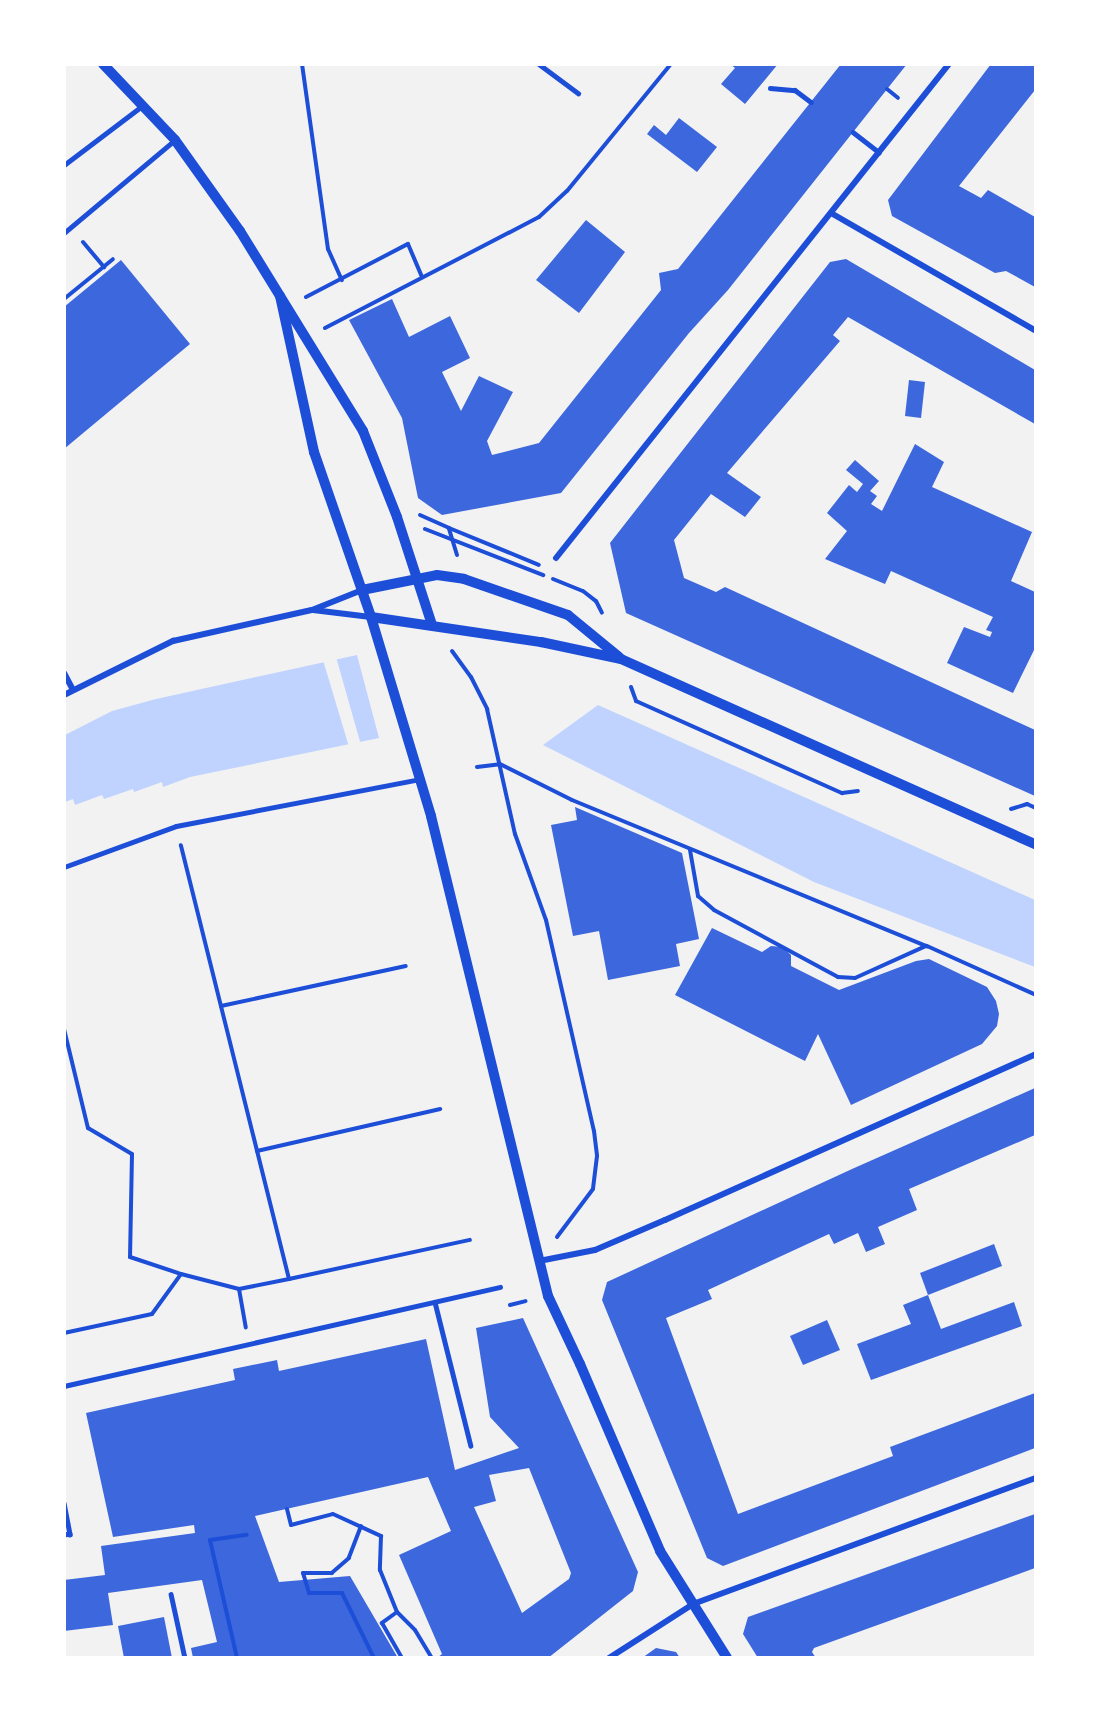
<!DOCTYPE html>
<style>
body{margin:0}
#map{position:relative;width:1100px;height:1722px;overflow:hidden;background:#f2f2f2;font-family:"Public Sans",sans-serif}
div>[style]{position:absolute}
[style*='--x']{left:calc(var(--x)*1px);top:calc(var(--y)*1px);width:calc(var(--w)*1px);rotate:calc(var(--a)*1deg)}
.water>*{inset:0;background:#bfd3fe}
.pier>*{inset:0;background:#f2f2f2}
.building>*{inset:0;background:#3d67dc}
.path>*{height:4px;margin:-2px;padding:0 2px;transform-origin:2px;border-radius:2px;background:#1d4ed8}
.service>*{height:4.5px;margin:-2.25px;padding:0 2.25px;transform-origin:2.25px;border-radius:2.25px;background:#1d4ed8}
.pedestrian>*{height:5px;margin:-2.5px;padding:0 2.5px;transform-origin:2.5px;border-radius:2.5px;background:#1d4ed8}
.minor>*{height:6px;margin:-3px;padding:0 3px;transform-origin:3px;border-radius:3px;background:#1d4ed8}
.tertiary>*{height:10px;margin:-5px;padding:0 5px;transform-origin:5px;border-radius:5px;background:#1d4ed8}
span{translate:-50% -50%;white-space:nowrap;text-align:center;line-height:1.15;-webkit-text-stroke:5px #fff;paint-order:stroke}
.frame{position:absolute;inset:0;border:66px solid #fff;pointer-events:none}
</style>
<div id="map">
<div class="water">
<i style="clip-path:polygon(357px 655px,379px 738px,190px 777px,163px 787px,162px 782px,134px 792px,133px 789px,104px 799px,102px 795px,75px 805px,73px 799px,65px 802px,65px 735px,112px 711px,156px 699px)"></i>
<i style="clip-path:polygon(598px 705px,1035px 900px,1035px 967px,814px 882px,543px 745px)"></i>
</div>
<div class="pier">
<i style="clip-path:polygon(336px 657px,361px 745px,349px 747px,323px 660px)"></i>
</div>
<div class="building">
<i style="clip-path:polygon(730px 64px,778px 64px,745px 104px,721px 84px,735px 68px)"></i>
<i style="clip-path:polygon(841px 64px,907px 64px,728px 290px,689px 333px,561px 493px,442px 515px,418px 498px,402px 418px,349px 320px,392px 299px,409px 337px,450px 316px,470px 358px,442px 372px,461px 411px,479px 376px,513px 392px,487px 441px,492px 455px,539px 443px,661px 290px,659px 273px,678px 269px)"></i>
<i style="clip-path:polygon(991px 64px,1035px 64px,1035px 90px,959px 186px,981px 198px,988px 190px,1035px 217px,1035px 287px,1006px 271px,995px 273px,892px 216px,888px 200px)"></i>
<i style="clip-path:polygon(679px 118px,717px 147px,697px 172px,647px 134px,654px 125px,666px 135px)"></i>
<i style="clip-path:polygon(586px 220px,625px 252px,579px 313px,536px 280px)"></i>
<i style="clip-path:polygon(846px 259px,1035px 370px,1035px 424px,848px 317px,833px 335px,840px 341px,727px 473px,761px 497px,745px 517px,711px 494px,674px 540px,684px 578px,716px 592px,725px 587px,1035px 730px,1035px 796px,626px 613px,610px 543px,830px 262px)"></i>
<i style="clip-path:polygon(121px 260px,190px 344px,64px 449px,64px 307px)"></i>
<i style="clip-path:polygon(909px 380px,925px 382px,921px 418px,905px 416px)"></i>
<i style="clip-path:polygon(915px 444px,944px 462px,932px 487px,1032px 532px,1011px 581px,1035px 592px,1035px 648px,1013px 693px,947px 663px,964px 627px,990px 637px,992px 632px,986px 630px,993px 617px,891px 571px,885px 584px,825px 559px,847px 531px,827px 513px,849px 485px,857px 492px,863px 484px,846px 470px,855px 460px,879px 481px,870px 491px,877px 496px,871px 504px,882px 511px)"></i>
<i style="clip-path:polygon(575px 807px,682px 853px,699px 939px,676px 944px,680px 966px,608px 980px,599px 931px,573px 936px,551px 825px,577px 820px)"></i>
<i style="clip-path:polygon(712px 928px,762px 952px,771px 946px,782px 947px,791px 955px,791px 966px,839px 990px,916px 961px,929px 959px,987px 987px,996px 1001px,999px 1014px,997px 1026px,982px 1044px,851px 1105px,818px 1034px,805px 1061px,675px 995px)"></i>
<i style="clip-path:polygon(1035px 1088px,1035px 1135px,909px 1189px,917px 1210px,878px 1227px,885px 1244px,866px 1252px,858px 1233px,834px 1244px,829px 1234px,708px 1290px,712px 1299px,666px 1318px,738px 1514px,893px 1456px,890px 1447px,1035px 1393px,1035px 1448px,723px 1566px,707px 1558px,602px 1300px,607px 1282px,852px 1169px)"></i>
<i style="clip-path:polygon(994px 1244px,1002px 1266px,928px 1295px,920px 1273px)"></i>
<i style="clip-path:polygon(928px 1295px,941px 1329px,1014px 1302px,1022px 1326px,871px 1380px,857px 1344px,911px 1324px,903px 1305px)"></i>
<i style="clip-path:polygon(evenodd,523px 1318px,638px 1572px,633px 1591px,548px 1658px,437px 1658px,442px 1654px,399px 1555px,451px 1531px,428px 1477px,255px 1516px,279px 1582px,350px 1576px,398px 1658px,193px 1658px,191px 1648px,217px 1642px,202px 1580px,108px 1593px,113px 1625px,64px 1631px,64px 1580px,105px 1575px,101px 1546px,195px 1533px,194px 1525px,113px 1537px,86px 1413px,235px 1380px,233px 1369px,277px 1360px,279px 1371px,426px 1339px,455px 1470px,519px 1448px,490px 1417px,476px 1328px,523px 1318px,529px 1468px,571px 1573px,569px 1579px,522px 1613px,474px 1507px,496px 1501px,489px 1475px,529px 1468px)"></i>
<i style="clip-path:polygon(827px 1320px,840px 1350px,803px 1365px,790px 1336px)"></i>
<i style="clip-path:polygon(1035px 1514px,1035px 1568px,814px 1648px,812px 1652px,816px 1658px,758px 1658px,743px 1634px,748px 1617px)"></i>
<i style="clip-path:polygon(164px 1617px,172px 1658px,124px 1658px,118px 1626px)"></i>
<i style="clip-path:polygon(656px 1648px,676px 1652px,680px 1658px,642px 1658px)"></i>
</div>
<div class="path">
<i style="--x:302;--y:64;--w:187;--a:82"></i>
<i style="--x:328;--y:249;--w:34;--a:66"></i>
<i style="--x:887;--y:89;--w:14;--a:39"></i>
<i style="--x:83;--y:242;--w:33;--a:50"></i>
<i style="--x:306;--y:297;--w:115;--a:-27.5"></i>
<i style="--x:408;--y:244;--w:36;--a:67"></i>
<i style="--x:64;--y:299;--w:63;--a:-39.2"></i>
<i style="--x:325;--y:328;--w:241;--a:-27.4"></i>
<i style="--x:539;--y:217;--w:38;--a:-43"></i>
<i style="--x:567;--y:191;--w:164;--a:-50.7"></i>
<i style="--x:420;--y:515;--w:32;--a:24"></i>
<i style="--x:425;--y:529;--w:127;--a:21.3"></i>
<i style="--x:457;--y:555;--w:28;--a:-107"></i>
<i style="--x:449;--y:528;--w:97;--a:22.3"></i>
<i style="--x:553;--y:579;--w:32;--a:22"></i>
<i style="--x:583;--y:591;--w:16;--a:38"></i>
<i style="--x:596;--y:601;--w:13;--a:63"></i>
<i style="--x:452;--y:651;--w:32;--a:54"></i>
<i style="--x:471;--y:677;--w:36;--a:63"></i>
<i style="--x:487;--y:709;--w:128;--a:77.4"></i>
<i style="--x:515;--y:834;--w:91;--a:70.2"></i>
<i style="--x:546;--y:920;--w:216;--a:77.2"></i>
<i style="--x:594;--y:1131;--w:25;--a:83"></i>
<i style="--x:597;--y:1156;--w:33;--a:97"></i>
<i style="--x:593;--y:1189;--w:60;--a:126.9"></i>
<i style="--x:631;--y:687;--w:15;--a:70"></i>
<i style="--x:636;--y:701;--w:226;--a:24.1"></i>
<i style="--x:842;--y:793;--w:16;--a:-7"></i>
<i style="--x:477;--y:767;--w:23;--a:-7"></i>
<i style="--x:500;--y:764;--w:80;--a:26.6"></i>
<i style="--x:572;--y:800;--w:384;--a:22.4"></i>
<i style="--x:927;--y:946;--w:120;--a:24.2"></i>
<i style="--x:1011;--y:809;--w:17;--a:-17"></i>
<i style="--x:1027;--y:804;--w:10;--a:24"></i>
<i style="--x:690;--y:850;--w:47;--a:80.1"></i>
<i style="--x:698;--y:896;--w:21;--a:41"></i>
<i style="--x:714;--y:910;--w:141;--a:28.4"></i>
<i style="--x:838;--y:977;--w:17;--a:3"></i>
<i style="--x:855;--y:978;--w:78;--a:-24.3"></i>
<i style="--x:221;--y:1006;--w:189;--a:-12.2"></i>
<i style="--x:64;--y:1029;--w:102;--a:76.4"></i>
<i style="--x:88;--y:1128;--w:51;--a:30.6"></i>
<i style="--x:132;--y:1154;--w:103;--a:91.1"></i>
<i style="--x:130;--y:1257;--w:54;--a:18.4"></i>
<i style="--x:181;--y:1274;--w:60;--a:14.5"></i>
<i style="--x:239;--y:1289;--w:51;--a:-11.3"></i>
<i style="--x:289;--y:1279;--w:447;--a:-104"></i>
<i style="--x:257;--y:1151;--w:188;--a:-12.9"></i>
<i style="--x:289;--y:1279;--w:185;--a:-12.2"></i>
<i style="--x:239;--y:1289;--w:39;--a:80"></i>
<i style="--x:510;--y:1305;--w:16;--a:-14"></i>
<i style="--x:64;--y:1333;--w:90;--a:-12.2"></i>
<i style="--x:152;--y:1314;--w:49;--a:-54.1"></i>
<i style="--x:287;--y:1509;--w:16;--a:76"></i>
<i style="--x:291;--y:1525;--w:43;--a:-14.7"></i>
<i style="--x:333;--y:1514;--w:53;--a:24.6"></i>
<i style="--x:381;--y:1536;--w:34;--a:92"></i>
<i style="--x:380;--y:1570;--w:45;--a:68"></i>
<i style="--x:397;--y:1612;--w:25;--a:45"></i>
<i style="--x:415;--y:1630;--w:33;--a:59"></i>
<i style="--x:361;--y:1526;--w:34;--a:111"></i>
<i style="--x:349;--y:1558;--w:23;--a:139"></i>
<i style="--x:332;--y:1573;--w:29;--a:180"></i>
<i style="--x:303;--y:1573;--w:21;--a:73"></i>
<i style="--x:309;--y:1593;--w:33;--a:0"></i>
<i style="--x:342;--y:1593;--w:72;--a:63.8"></i>
<i style="--x:397;--y:1612;--w:19;--a:144"></i>
<i style="--x:382;--y:1623;--w:40;--a:60.3"></i>
<i style="--x:237;--y:1658;--w:121;--a:-102.9"></i>
<i style="--x:210;--y:1540;--w:37;--a:-8"></i>
</div>
<div class="service">
<i style="--x:539;--y:64;--w:49;--a:36.6"></i>
<i style="--x:770;--y:88;--w:25;--a:5"></i>
<i style="--x:795;--y:90;--w:20;--a:37"></i>
<i style="--x:853;--y:132;--w:33;--a:38"></i>
<i style="--x:64;--y:165;--w:98;--a:-37.1"></i>
<i style="--x:64;--y:233;--w:145;--a:-40"></i>
<i style="--x:435;--y:1302;--w:148;--a:76"></i>
<i style="--x:64;--y:1386;--w:447;--a:-12.8"></i>
<i style="--x:64;--y:1503;--w:32;--a:79"></i>
<i style="--x:70;--y:1534;--w:6;--a:171"></i>
<i style="--x:171;--y:1594;--w:66;--a:77.7"></i>
</div>
<div class="pedestrian">
<i style="--x:64;--y:867;--w:119;--a:-20.1"></i>
<i style="--x:176;--y:826;--w:248;--a:-10.9"></i>
</div>
<div class="minor">
<i style="--x:831;--y:213;--w:237;--a:29.9"></i>
<i style="--x:556;--y:558;--w:631;--a:-51.5"></i>
<i style="--x:313;--y:610;--w:58;--a:6.9"></i>
<i style="--x:64;--y:673;--w:19;--a:62"></i>
<i style="--x:64;--y:695;--w:122;--a:-26.4"></i>
<i style="--x:173;--y:641;--w:142;--a:-12.6"></i>
<i style="--x:312;--y:610;--w:54;--a:-21.8"></i>
<i style="--x:539;--y:1261;--w:57;--a:-11.1"></i>
<i style="--x:595;--y:1250;--w:76;--a:-23.2"></i>
<i style="--x:665;--y:1220;--w:406;--a:-24.1"></i>
<i style="--x:609;--y:1658;--w:100;--a:-32.7"></i>
<i style="--x:693;--y:1604;--w:365;--a:-20.2"></i>
</div>
<div class="tertiary">
<i style="--x:103;--y:64;--w:105;--a:46.5"></i>
<i style="--x:175;--y:140;--w:112;--a:54.5"></i>
<i style="--x:240;--y:231;--w:235;--a:58.4"></i>
<i style="--x:363;--y:431;--w:92;--a:68.4"></i>
<i style="--x:397;--y:517;--w:114;--a:72"></i>
<i style="--x:280;--y:296;--w:160;--a:77.7"></i>
<i style="--x:314;--y:452;--w:175;--a:70.9"></i>
<i style="--x:371;--y:617;--w:208;--a:73.2"></i>
<i style="--x:431;--y:816;--w:494;--a:76.3"></i>
<i style="--x:548;--y:1296;--w:75;--a:64.8"></i>
<i style="--x:580;--y:1364;--w:203;--a:66.8"></i>
<i style="--x:660;--y:1551;--w:126;--a:57.9"></i>
<i style="--x:362;--y:590;--w:76;--a:-11.3"></i>
<i style="--x:437;--y:575;--w:27;--a:8"></i>
<i style="--x:464;--y:579;--w:110;--a:19.1"></i>
<i style="--x:568;--y:615;--w:66;--a:39.5"></i>
<i style="--x:371;--y:617;--w:172;--a:8.4"></i>
<i style="--x:541;--y:642;--w:82;--a:12"></i>
<i style="--x:621;--y:659;--w:455;--a:24.1"></i>
</div>
<div class="frame"></div>
</div>
